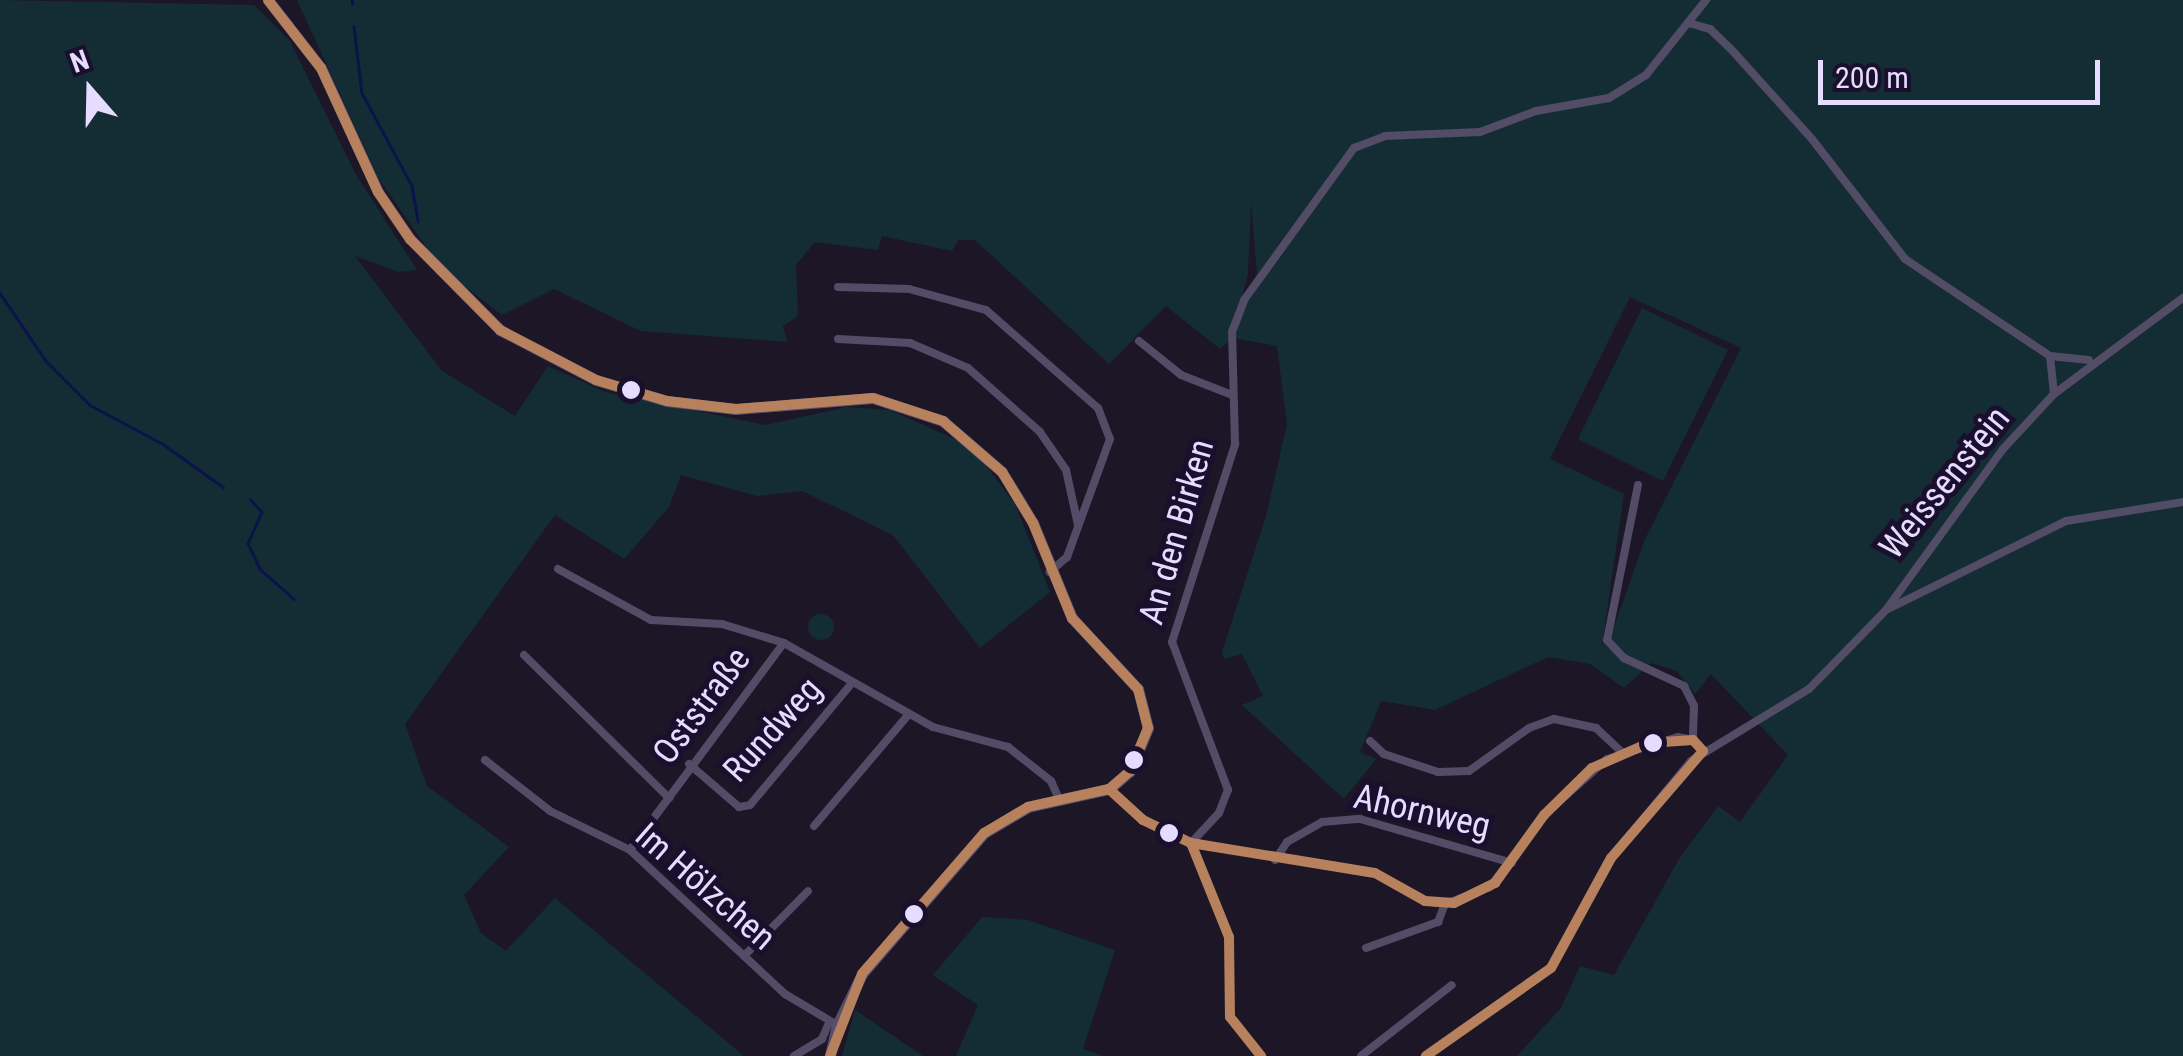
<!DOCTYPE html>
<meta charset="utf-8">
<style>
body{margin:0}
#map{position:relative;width:2183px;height:1056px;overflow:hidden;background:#1c1627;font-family:"Roboto Condensed",sans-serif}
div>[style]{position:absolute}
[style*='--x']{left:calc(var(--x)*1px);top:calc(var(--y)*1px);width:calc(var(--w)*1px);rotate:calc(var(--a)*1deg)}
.green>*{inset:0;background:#142d35}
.round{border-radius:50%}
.stream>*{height:2.5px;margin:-1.25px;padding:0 1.25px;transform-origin:1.25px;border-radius:1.25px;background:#0a144a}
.street>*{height:8px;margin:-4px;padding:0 4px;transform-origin:4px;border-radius:4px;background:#524c67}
.secondary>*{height:11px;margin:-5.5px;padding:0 5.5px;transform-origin:5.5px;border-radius:5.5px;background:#574f6d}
.bus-1>*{height:10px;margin:-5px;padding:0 5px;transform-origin:5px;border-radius:5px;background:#b6815c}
.dots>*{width:28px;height:28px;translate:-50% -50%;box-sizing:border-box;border:5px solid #1a102d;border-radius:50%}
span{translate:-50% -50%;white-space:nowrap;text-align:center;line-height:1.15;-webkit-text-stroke:10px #1a102d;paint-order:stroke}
.street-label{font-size:35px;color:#e6dcff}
.north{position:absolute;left:40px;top:40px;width:100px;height:100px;-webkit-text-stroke:8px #1a102d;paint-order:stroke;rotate:340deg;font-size:28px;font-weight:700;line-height:40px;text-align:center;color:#e6dcff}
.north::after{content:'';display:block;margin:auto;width:35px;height:45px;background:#e6dcff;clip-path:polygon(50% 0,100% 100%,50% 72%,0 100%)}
.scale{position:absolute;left:1818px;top:60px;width:282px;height:45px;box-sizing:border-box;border:5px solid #e6dcff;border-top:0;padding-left:12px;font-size:30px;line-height:35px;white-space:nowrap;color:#e6dcff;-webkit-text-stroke:8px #1a102d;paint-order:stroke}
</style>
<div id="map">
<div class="green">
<i style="clip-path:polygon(0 0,254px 5px,290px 41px,355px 173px,417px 270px,398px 272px,355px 256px,442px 371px,515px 416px,548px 366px,605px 392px,765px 425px,847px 407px,890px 410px,972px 447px,1015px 504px,1050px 592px,980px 648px,893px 535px,802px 491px,757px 496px,681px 475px,669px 507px,624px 559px,555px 515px,405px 724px,427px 786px,509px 847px,464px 895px,481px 933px,506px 951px,555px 898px,744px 1056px,0 1056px)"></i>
<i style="clip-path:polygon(evenodd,297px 0,2183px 0,2183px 1056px,1517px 1056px,1561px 1008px,1580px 966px,1614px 975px,1679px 859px,1718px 806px,1740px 822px,1788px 755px,1711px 674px,1695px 694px,1677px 671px,1651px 663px,1624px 688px,1590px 664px,1548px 657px,1435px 710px,1381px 701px,1360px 752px,1376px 759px,1344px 799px,1242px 705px,1263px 696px,1242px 654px,1224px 659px,1222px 652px,1266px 516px,1287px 424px,1277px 346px,1232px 338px,1220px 349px,1166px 306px,1109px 364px,975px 240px,958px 240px,952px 251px,882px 236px,878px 250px,815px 242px,796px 265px,798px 316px,783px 326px,787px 342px,641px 331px,554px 289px,502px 315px,441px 268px,379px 179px,297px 0,1251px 201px,1257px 274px,1238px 313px,1248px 274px,1251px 201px,297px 0,1630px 297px,1741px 348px,1645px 539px,1614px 627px,1602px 645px,1624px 494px,1550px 459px,1630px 297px)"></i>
<i style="clip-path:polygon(1642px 308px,1728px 350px,1663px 481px,1578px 439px)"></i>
<i class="round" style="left:808px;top:614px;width:26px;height:26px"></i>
<i style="clip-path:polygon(982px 917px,1028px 920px,1115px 950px,1083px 1049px,1103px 1056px,956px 1056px,978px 1005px,933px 975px)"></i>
<i style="clip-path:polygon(855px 1010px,923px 1056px,842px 1056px)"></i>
</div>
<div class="stream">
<i style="--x:352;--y:4;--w:4;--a:-90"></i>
<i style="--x:354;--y:26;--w:67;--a:83.2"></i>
<i style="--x:362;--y:93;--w:106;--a:61.7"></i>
<i style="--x:412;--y:186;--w:36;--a:80"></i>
<i style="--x:0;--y:293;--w:82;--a:55.9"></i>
<i style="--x:46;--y:361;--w:62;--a:45"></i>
<i style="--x:90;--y:405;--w:83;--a:28.1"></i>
<i style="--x:163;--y:444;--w:74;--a:35.6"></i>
<i style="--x:250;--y:499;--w:18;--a:47"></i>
<i style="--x:262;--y:512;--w:34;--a:114"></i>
<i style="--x:248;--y:543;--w:29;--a:65"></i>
<i style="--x:260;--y:569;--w:45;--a:41.4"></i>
</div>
<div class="street">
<i style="--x:1689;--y:23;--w:22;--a:16"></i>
<i style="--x:1710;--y:29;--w:28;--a:44"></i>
<i style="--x:1730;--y:48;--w:122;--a:48"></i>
<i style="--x:1812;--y:139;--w:152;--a:52.2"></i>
<i style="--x:1905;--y:259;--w:174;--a:33.8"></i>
<i style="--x:2050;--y:356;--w:38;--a:84"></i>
<i style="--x:838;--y:287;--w:71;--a:1.6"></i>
<i style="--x:909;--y:289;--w:80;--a:15.3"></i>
<i style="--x:986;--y:310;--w:149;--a:41.2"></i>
<i style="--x:1098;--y:408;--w:33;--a:69"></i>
<i style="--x:1110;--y:439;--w:126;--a:110"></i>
<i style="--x:1067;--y:557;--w:23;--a:139"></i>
<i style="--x:838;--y:339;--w:72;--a:3.2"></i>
<i style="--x:910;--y:343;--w:63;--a:23.3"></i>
<i style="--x:968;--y:368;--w:96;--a:41.6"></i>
<i style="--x:1040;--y:432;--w:46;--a:55.6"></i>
<i style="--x:1066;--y:470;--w:56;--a:77.7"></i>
<i style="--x:1139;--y:341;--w:54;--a:39"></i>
<i style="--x:1181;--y:375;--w:55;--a:21.4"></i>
<i style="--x:2050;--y:356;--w:39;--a:6"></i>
<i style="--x:1638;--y:485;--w:158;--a:101.3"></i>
<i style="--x:1607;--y:640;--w:25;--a:47"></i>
<i style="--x:1624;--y:658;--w:66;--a:25"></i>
<i style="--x:1684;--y:686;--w:22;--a:63"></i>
<i style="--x:1694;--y:706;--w:34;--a:92"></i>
<i style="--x:558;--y:569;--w:106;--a:28.7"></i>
<i style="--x:651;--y:620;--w:71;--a:3.2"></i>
<i style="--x:722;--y:624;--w:65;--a:17"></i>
<i style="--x:784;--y:643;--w:171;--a:29.4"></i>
<i style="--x:933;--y:727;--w:78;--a:14.9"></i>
<i style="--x:1008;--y:747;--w:55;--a:38.3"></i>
<i style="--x:1051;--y:781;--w:22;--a:66"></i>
<i style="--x:1886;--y:610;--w:199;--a:-54"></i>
<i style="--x:2003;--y:449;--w:75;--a:-47.2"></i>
<i style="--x:2054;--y:394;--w:161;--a:-36.7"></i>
<i style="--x:524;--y:655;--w:204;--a:44.6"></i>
<i style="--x:1370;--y:741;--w:19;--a:43"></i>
<i style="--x:1384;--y:754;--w:57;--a:18.4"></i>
<i style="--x:1438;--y:772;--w:31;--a:-2"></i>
<i style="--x:1469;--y:771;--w:74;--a:-35.6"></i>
<i style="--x:1529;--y:728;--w:27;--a:-20"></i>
<i style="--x:1554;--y:719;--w:43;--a:12.1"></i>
<i style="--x:1596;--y:728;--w:35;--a:43"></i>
<i style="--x:485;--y:760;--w:83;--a:38.1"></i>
<i style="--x:550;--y:811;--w:89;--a:26"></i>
<i style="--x:630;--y:850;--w:212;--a:42.9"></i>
<i style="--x:785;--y:994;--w:61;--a:30.8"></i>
<i style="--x:689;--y:764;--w:66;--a:40.7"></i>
<i style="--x:739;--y:807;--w:11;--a:-10"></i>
<i style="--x:750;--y:805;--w:159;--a:-50.1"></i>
<i style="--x:1109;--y:789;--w:46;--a:42.4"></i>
<i style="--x:1143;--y:820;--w:53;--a:25.6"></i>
<i style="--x:1191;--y:843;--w:186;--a:9.3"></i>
<i style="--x:1375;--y:873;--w:57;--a:29.2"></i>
<i style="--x:1425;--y:901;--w:20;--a:9"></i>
<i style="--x:1445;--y:904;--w:48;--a:-20.7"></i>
<i style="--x:1490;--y:887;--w:90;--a:-53.1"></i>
<i style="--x:1544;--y:815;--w:84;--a:-41.6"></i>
<i style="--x:1607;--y:759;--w:74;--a:-17.2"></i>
<i style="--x:1678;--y:737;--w:15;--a:11"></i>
<i style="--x:1693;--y:740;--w:15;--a:48"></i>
<i style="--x:814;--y:826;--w:145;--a:-49.7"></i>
<i style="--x:1191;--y:843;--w:41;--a:-47"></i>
<i style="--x:1219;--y:813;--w:25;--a:-69"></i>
<i style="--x:1228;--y:790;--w:158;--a:-110.7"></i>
<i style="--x:1172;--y:642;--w:208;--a:-72.3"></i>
<i style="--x:1235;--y:444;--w:112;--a:-91.5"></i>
<i style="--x:1232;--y:332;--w:34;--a:-69"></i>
<i style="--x:1244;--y:300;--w:188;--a:-54.1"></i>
<i style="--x:1354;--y:148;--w:33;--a:-21"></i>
<i style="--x:1385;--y:136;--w:95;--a:-2.4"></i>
<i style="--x:1480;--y:132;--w:60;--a:-20.6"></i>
<i style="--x:1536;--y:111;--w:74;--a:-10.1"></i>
<i style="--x:1609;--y:98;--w:44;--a:-31.9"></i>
<i style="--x:1646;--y:75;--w:96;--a:-51.3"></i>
<i style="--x:1191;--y:843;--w:101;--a:68"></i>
<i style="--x:1229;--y:937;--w:80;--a:89.3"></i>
<i style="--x:1230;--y:1017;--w:50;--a:51.5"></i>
<i style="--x:630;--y:850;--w:258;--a:-53.4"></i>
<i style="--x:1275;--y:860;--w:22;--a:-56"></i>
<i style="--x:1287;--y:842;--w:40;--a:-29.7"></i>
<i style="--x:1322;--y:822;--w:38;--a:-5"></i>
<i style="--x:1360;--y:819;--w:158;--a:16.1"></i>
<i style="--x:1366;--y:948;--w:77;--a:-19.9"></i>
<i style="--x:1438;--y:922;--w:19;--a:-69"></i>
<i style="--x:744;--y:956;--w:91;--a:-45.4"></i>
<i style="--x:794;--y:1056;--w:33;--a:-31"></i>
<i style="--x:822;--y:1039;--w:15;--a:-67"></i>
<i style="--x:1361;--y:1056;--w:115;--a:-38"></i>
<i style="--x:1426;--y:1056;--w:153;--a:-35.1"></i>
<i style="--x:1551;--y:968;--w:125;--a:-61.4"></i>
<i style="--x:1611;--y:858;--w:126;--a:-50.5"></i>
<i style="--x:1691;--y:761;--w:138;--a:-31.4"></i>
<i style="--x:1809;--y:689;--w:110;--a:-45.7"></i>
<i style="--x:1886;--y:610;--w:201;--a:-26.3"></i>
<i style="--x:2066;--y:521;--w:119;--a:-9.2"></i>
</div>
<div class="secondary">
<i style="--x:268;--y:0;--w:86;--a:52.1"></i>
<i style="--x:321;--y:68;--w:136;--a:65.3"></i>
<i style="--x:378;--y:192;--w:57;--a:55.8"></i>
<i style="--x:410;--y:239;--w:128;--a:45.3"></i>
<i style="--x:500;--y:330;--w:108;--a:27.5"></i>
<i style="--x:596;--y:380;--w:74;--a:16.5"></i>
<i style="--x:667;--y:401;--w:69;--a:6.6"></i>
<i style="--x:736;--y:409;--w:137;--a:-4.6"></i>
<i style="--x:873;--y:398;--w:74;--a:18.2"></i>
<i style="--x:943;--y:421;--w:78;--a:40.8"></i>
<i style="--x:1002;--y:472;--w:60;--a:58.7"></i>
<i style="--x:1033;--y:523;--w:103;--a:67.7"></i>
<i style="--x:1072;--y:618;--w:97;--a:47.1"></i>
<i style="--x:1138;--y:689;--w:40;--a:75.6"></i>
<i style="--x:1148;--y:728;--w:47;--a:112.7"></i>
<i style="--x:1130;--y:771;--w:28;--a:139"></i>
<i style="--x:1109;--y:789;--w:83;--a:167.5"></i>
<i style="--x:1028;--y:807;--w:51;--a:149.4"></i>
<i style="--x:984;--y:833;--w:186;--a:130.9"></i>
<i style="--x:862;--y:974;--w:57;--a:116.1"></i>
<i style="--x:837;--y:1025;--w:32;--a:103"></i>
</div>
<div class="bus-1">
<i style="--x:268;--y:0;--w:86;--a:52.1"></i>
<i style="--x:321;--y:68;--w:136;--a:65.3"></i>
<i style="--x:378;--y:192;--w:57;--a:55.8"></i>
<i style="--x:410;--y:239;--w:128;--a:45.3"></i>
<i style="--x:500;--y:330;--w:108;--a:27.5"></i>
<i style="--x:596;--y:380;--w:74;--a:16.5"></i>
<i style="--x:667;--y:401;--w:69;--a:6.6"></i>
<i style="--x:736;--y:409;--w:137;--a:-4.6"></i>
<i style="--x:873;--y:398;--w:74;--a:18.2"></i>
<i style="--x:943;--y:421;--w:78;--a:40.8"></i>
<i style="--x:1002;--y:472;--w:60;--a:58.7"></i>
<i style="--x:1033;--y:523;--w:103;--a:67.7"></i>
<i style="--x:1072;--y:618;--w:97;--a:47.1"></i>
<i style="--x:1138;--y:689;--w:40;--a:75.6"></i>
<i style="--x:1148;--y:728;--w:47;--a:112.7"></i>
<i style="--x:1130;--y:771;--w:28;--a:139"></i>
<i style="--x:1109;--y:789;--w:83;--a:167.5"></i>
<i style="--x:1028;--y:807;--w:51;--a:149.4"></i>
<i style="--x:984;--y:833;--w:186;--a:130.9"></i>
<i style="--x:862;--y:974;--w:88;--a:111.3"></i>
<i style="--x:1109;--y:789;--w:46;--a:42.4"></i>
<i style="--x:1143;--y:820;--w:53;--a:25.6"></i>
<i style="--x:1191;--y:843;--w:186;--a:9.3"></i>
<i style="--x:1375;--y:873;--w:57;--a:29.2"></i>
<i style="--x:1425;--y:901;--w:29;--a:4"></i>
<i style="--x:1454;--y:903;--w:46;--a:-26"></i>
<i style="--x:1495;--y:883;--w:84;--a:-54.2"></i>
<i style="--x:1544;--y:815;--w:67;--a:-44.4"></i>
<i style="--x:1592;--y:768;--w:62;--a:-23.7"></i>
<i style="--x:1649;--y:743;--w:44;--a:-3.9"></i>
<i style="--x:1693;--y:740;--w:15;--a:48"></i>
<i style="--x:1703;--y:751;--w:141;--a:130.7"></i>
<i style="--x:1611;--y:858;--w:125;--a:118.6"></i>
<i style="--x:1551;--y:968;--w:153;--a:144.9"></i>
<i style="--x:1191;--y:843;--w:101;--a:68"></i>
<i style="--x:1229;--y:937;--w:80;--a:89.3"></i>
<i style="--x:1230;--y:1017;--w:50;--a:51.5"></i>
</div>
<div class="dots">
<i style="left:631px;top:390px;background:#e6dcff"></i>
<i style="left:1653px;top:743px;background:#e6dcff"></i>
<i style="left:1134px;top:760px;background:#e6dcff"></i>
<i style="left:1169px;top:833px;background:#e6dcff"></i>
<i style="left:914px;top:914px;background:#e6dcff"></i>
</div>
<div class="street-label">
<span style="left:1945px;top:483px;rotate:-51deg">Weissenstein</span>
<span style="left:1177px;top:532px;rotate:-74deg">An den Birken</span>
<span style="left:702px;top:706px;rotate:-53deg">Oststraße</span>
<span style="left:773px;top:730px;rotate:-48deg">Rundweg</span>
<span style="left:1422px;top:812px;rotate:13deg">Ahornweg</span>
<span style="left:705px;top:887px;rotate:41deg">Im Hölzchen</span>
</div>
<div class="north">N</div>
<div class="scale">200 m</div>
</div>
